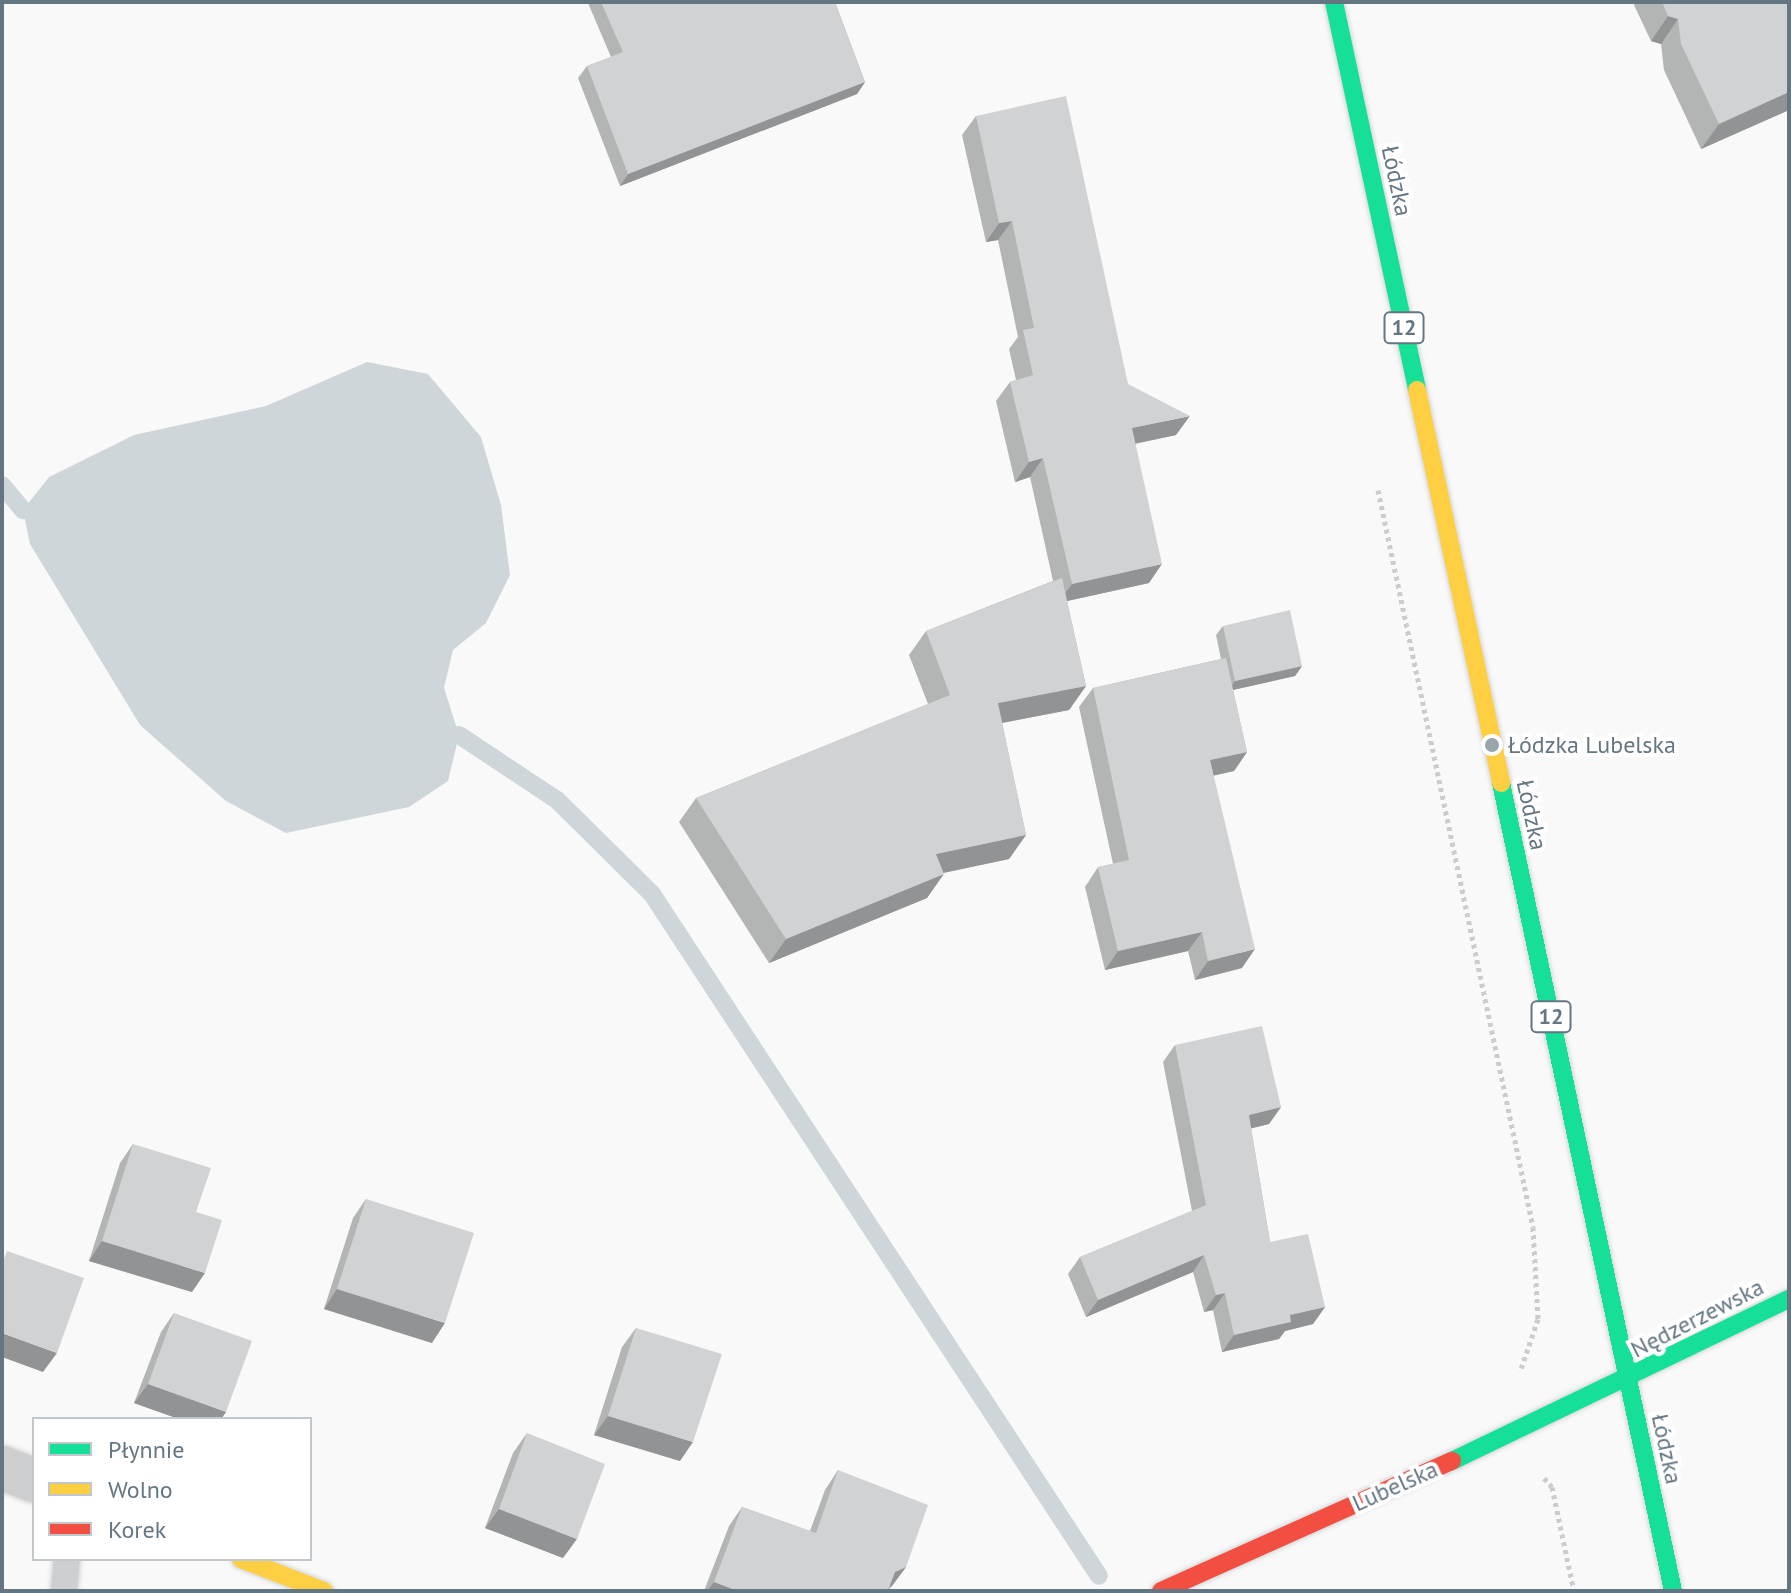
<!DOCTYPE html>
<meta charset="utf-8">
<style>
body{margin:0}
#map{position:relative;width:1791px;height:1593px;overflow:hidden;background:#f9f9f9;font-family:"PT Sans",sans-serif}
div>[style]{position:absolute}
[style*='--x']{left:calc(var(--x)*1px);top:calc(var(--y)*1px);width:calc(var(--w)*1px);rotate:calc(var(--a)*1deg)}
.water>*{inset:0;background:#ced6d9}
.stream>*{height:18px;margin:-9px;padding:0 9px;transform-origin:9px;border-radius:9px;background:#ced6d9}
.path>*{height:5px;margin-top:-2.5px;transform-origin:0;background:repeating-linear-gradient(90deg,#cbcccd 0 4px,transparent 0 8px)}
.roads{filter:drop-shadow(0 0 2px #d5d6d7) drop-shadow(0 0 2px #d5d6d7)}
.lane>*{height:26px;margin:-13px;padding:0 13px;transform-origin:13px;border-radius:13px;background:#cecfd0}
.street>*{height:44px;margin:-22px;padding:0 22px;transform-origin:22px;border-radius:22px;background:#cecfd0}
.fast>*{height:18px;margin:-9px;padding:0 9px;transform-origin:9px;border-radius:9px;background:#16e098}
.slow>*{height:18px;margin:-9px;padding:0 9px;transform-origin:9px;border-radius:9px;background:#ffcf43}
.jam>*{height:18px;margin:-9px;padding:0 9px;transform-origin:9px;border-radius:9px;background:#f24e42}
.wall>*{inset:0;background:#b3b5b5}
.shaded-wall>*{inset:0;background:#929394}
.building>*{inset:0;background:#d0d2d3}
.dots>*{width:22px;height:22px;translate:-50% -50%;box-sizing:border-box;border:4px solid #fff;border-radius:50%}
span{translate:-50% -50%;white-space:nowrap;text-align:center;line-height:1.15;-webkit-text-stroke:8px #fff;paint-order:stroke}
.shield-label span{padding:2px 6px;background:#fff;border:2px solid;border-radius:6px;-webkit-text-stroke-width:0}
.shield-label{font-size:22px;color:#657683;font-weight:700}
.street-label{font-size:24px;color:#657683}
.poi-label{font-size:24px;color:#657683}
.left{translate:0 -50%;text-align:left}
.frame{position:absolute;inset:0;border:4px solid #657683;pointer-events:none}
.legend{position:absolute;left:32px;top:1417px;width:280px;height:144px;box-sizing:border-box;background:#fff;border:2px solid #c1c8cd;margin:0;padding:10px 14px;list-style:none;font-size:24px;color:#657683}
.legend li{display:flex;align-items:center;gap:16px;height:40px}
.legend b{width:40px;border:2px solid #c1c8cd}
</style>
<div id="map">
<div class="water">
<i style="clip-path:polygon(367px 362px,428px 374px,481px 437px,501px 505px,510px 575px,486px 623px,453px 650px,444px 688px,459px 735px,448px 781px,409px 807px,286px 833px,226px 801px,140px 725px,30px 544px,23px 510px,49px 477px,134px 435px,266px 406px)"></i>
</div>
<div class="stream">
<i style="--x:2;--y:485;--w:33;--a:50"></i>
<i style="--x:459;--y:735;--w:118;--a:33.6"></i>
<i style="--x:557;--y:800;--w:134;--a:44.7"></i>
<i style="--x:652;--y:894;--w:815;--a:56.76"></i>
</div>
<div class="path">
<i style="--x:1378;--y:490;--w:753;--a:78.12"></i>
<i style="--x:1533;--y:1227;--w:92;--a:86.9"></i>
<i style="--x:1538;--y:1319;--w:56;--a:108.8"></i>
<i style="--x:1544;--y:1478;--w:12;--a:48"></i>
<i style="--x:1552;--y:1487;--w:106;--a:78.1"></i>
</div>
<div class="roads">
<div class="lane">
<i style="--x:64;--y:1591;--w:32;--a:-85"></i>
</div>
<div class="street">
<i style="--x:2;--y:1468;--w:34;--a:21"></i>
</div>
<div class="fast">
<i style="--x:1334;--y:2;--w:397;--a:77.9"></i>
<i style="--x:1501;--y:783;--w:826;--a:77.98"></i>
<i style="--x:1452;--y:1461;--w:374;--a:-25.7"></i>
</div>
<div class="slow">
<i style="--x:1417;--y:390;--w:402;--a:77.9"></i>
<i style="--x:241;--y:1559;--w:89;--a:21.1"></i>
</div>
<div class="jam">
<i style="--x:1161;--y:1591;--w:319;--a:-24.1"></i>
</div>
</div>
<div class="wall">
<i style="clip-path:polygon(589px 2px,835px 2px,865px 82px,857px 94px,620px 186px,578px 78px,587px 66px,611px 57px,588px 3px)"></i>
<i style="clip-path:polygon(1636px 2px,1789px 2px,1789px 110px,1701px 149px,1664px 70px,1661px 44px,1651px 41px,1634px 5px)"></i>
<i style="clip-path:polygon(976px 116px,1128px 384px,1176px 435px,1135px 444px,1149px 583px,1067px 601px,1086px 686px,1069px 710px,1002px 723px,1026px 835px,1009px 859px,943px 873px,927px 898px,769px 963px,679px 822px,696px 798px,928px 704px,909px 655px,926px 631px,1053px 581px,1030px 477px,1015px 482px,996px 401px,1010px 382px,1016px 380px,1009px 349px,1018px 337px,998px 240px,986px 242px,962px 135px)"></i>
<i style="clip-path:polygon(1223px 626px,1302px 666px,1295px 676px,1233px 690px,1247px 752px,1234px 771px,1213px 776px,1242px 968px,1195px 980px,1188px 951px,1105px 970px,1085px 887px,1098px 867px,1113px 864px,1079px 707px,1093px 688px,1221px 659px,1216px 635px)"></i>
<i style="clip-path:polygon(1175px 1045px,1281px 1107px,1269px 1124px,1251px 1128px,1270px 1242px,1325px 1307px,1313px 1324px,1285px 1331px,1279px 1339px,1222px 1352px,1213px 1310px,1204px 1312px,1193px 1272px,1086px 1317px,1068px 1274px,1080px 1257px,1192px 1211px,1163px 1062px)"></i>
<i style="clip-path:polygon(133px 1144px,192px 1292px,89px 1261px,120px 1163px)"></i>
<i style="clip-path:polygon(366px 1199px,432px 1343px,324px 1309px,353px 1218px)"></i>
<i style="clip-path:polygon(174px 1313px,226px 1412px,221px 1419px,179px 1419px,134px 1403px,161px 1332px)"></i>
<i style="clip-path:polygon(636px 1328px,680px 1461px,594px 1435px,622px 1347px)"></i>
<i style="clip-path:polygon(527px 1433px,563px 1558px,485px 1528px,513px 1453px)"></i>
<i style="clip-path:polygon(838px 1470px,906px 1567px,888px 1591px,704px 1591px,729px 1526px,742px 1507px,810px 1531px,825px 1490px)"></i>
</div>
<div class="shaded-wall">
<i style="clip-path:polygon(1668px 16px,1678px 19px,1661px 44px,1651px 41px)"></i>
<i style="clip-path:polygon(865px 82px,857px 94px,620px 186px,628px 174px)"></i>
<i style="clip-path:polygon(1789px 92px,1789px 110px,1701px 149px,1719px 124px)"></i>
<i style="clip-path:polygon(1012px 221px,998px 240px,986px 242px,999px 223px)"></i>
<i style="clip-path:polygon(1190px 416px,1176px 435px,1118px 447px,1132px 428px)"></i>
<i style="clip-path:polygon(1043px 458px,1030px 477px,1015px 482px,1029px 462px)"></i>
<i style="clip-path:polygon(1162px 564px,1149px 583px,1058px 603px,1072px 584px)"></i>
<i style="clip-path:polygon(1302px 666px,1295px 676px,1228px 691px,1235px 681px)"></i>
<i style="clip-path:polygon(1086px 686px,1069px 710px,981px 727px,998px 703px)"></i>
<i style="clip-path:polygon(1247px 752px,1234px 771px,1196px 779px,1210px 760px)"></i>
<i style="clip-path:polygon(1026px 835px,1009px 859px,919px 878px,936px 854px)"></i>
<i style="clip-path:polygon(944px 874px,927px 898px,769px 963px,786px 939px)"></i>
<i style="clip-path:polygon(1202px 932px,1188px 951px,1105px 970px,1118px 951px)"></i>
<i style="clip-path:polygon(1255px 949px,1242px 968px,1195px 980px,1208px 961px)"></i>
<i style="clip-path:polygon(1281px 1107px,1269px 1124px,1237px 1132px,1249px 1115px)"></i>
<i style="clip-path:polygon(102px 1241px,205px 1273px,192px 1292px,89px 1261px)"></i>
<i style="clip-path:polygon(1204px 1255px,1193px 1272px,1086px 1317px,1098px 1300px)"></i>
<i style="clip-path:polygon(337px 1289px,445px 1323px,432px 1343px,324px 1309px)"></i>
<i style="clip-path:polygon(1225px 1293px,1213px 1310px,1204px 1312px,1216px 1295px)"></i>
<i style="clip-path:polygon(1325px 1307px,1313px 1324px,1285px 1331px,1279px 1339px,1222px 1352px,1234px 1335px,1290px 1315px)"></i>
<i style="clip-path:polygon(2px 1333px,57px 1353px,43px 1372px,2px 1357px)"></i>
<i style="clip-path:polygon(148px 1384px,226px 1412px,221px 1419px,179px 1419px,134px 1403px)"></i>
<i style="clip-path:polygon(608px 1416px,693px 1442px,680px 1461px,594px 1435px)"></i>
<i style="clip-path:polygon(499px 1509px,577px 1539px,563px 1558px,485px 1528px)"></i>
<i style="clip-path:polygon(906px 1567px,892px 1586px,882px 1591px,895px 1572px)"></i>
<i style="clip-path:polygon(714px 1582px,738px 1591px,707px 1591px)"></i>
</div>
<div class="building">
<i style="clip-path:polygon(601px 2px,835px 2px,865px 82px,628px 174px,587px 66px,623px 52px)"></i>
<i style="clip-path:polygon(1662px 2px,1789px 2px,1789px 92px,1719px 124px,1681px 44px,1678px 19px,1668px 16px)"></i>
<i style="clip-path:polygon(1066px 96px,1128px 384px,1190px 416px,1132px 428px,1162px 564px,1072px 584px,1043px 458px,1029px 462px,1010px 382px,1033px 375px,1023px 330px,1034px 328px,1012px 221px,999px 223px,976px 116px)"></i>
<i style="clip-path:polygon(1062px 578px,1086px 686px,998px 703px,1026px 835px,936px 854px,944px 874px,786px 939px,696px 798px,950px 695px,926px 631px)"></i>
<i style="clip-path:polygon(1290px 610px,1302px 666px,1235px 681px,1223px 626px)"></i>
<i style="clip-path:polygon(1226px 658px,1247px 752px,1210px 760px,1255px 949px,1208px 961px,1202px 932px,1118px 951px,1098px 867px,1129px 860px,1093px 688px)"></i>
<i style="clip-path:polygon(1262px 1026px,1281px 1107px,1249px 1115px,1270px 1242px,1308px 1234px,1325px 1307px,1290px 1315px,1291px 1322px,1234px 1335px,1225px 1293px,1216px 1295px,1204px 1255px,1098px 1300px,1080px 1257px,1206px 1205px,1175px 1045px)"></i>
<i style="clip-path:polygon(133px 1144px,211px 1168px,196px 1212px,222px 1220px,205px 1273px,102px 1241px)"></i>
<i style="clip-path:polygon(366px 1199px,474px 1233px,445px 1323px,337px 1289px)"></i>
<i style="clip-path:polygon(7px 1251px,84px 1278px,57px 1353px,2px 1333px,2px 1264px)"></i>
<i style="clip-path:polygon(174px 1313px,252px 1341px,226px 1412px,148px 1384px)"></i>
<i style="clip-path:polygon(636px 1328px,722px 1354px,693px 1442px,608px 1416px)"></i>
<i style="clip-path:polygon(527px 1433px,605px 1464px,577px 1539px,499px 1509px)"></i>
<i style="clip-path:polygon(838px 1470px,928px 1505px,906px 1567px,895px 1572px,889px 1588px,883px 1591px,738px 1591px,714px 1582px,742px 1507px,816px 1533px)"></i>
</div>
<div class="dots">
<i style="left:1492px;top:745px;background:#99a4ac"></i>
</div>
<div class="shield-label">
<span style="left:1404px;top:328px">12</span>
<span style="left:1551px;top:1017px">12</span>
</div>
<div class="street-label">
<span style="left:1397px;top:181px;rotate:78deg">Łódzka</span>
<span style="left:1532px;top:815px;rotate:78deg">Łódzka</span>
<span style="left:1697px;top:1318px;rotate:-27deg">Nędzerzewska</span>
<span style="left:1667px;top:1449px;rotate:78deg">Łódzka</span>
<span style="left:1395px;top:1486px;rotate:-24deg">Lubelska</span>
</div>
<div class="poi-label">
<span class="left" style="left:1508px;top:745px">Łódzka Lubelska</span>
</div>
<div class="frame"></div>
<ul class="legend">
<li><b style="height:10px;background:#16e098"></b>Płynnie</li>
<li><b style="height:10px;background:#ffcf43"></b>Wolno</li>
<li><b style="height:10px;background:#f24e42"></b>Korek</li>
</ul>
</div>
